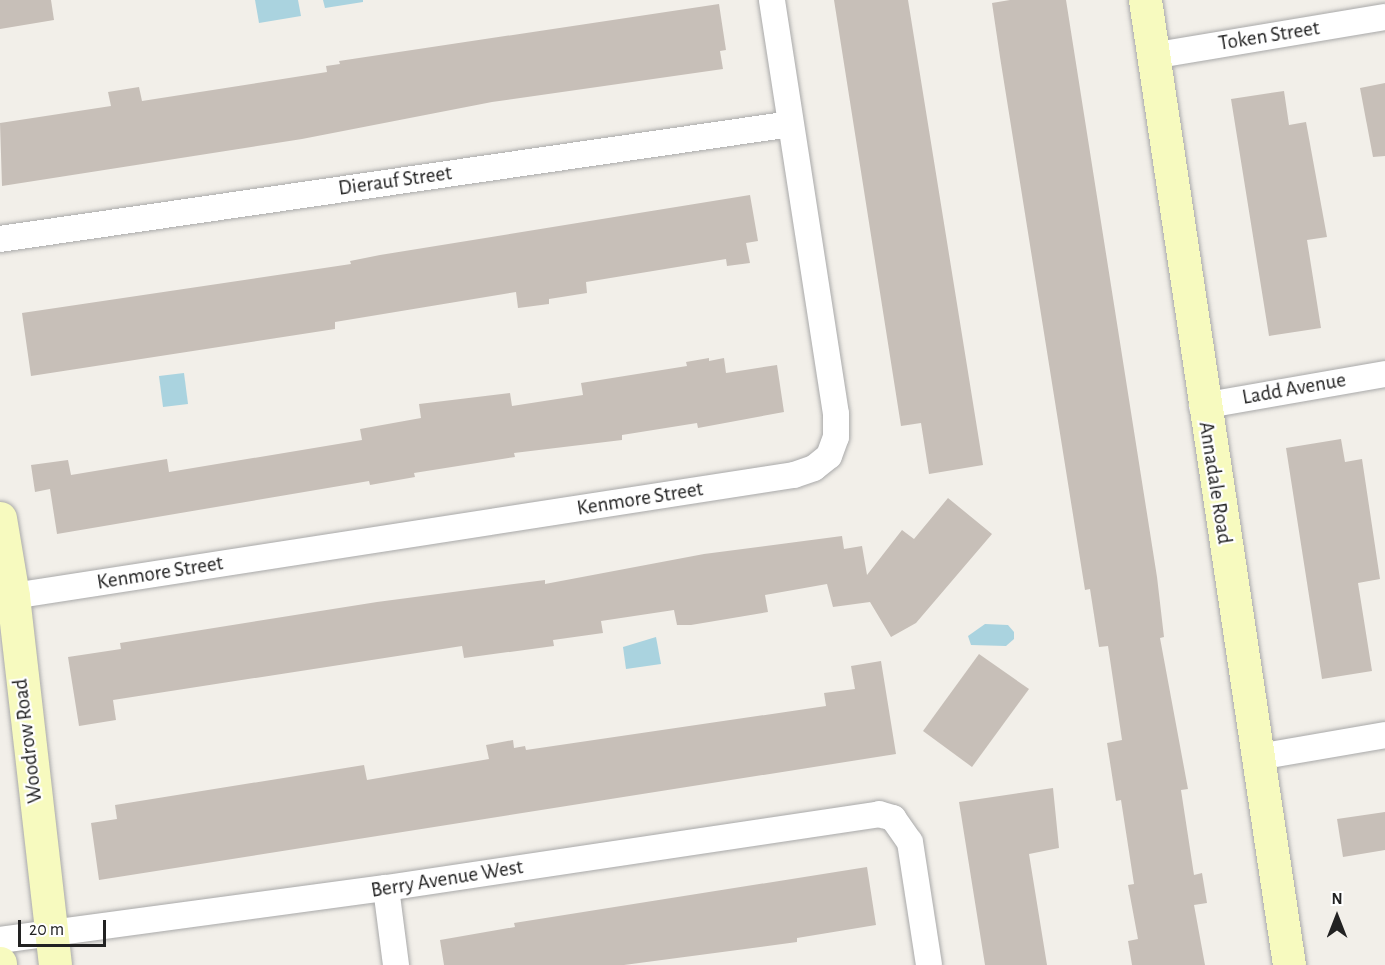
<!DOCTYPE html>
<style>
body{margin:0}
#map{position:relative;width:1385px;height:965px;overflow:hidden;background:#f2efe9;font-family:"Alegreya Sans",sans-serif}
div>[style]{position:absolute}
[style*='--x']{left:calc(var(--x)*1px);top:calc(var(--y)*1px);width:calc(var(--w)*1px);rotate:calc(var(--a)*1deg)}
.water>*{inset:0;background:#aad3df}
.building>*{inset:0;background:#c7bfb8}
.roads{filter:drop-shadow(0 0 2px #a9a9a9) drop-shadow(0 0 2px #a9a9a9)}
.street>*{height:26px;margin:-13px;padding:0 13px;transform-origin:13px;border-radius:13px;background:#fff}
.secondary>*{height:33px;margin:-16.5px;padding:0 16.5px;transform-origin:16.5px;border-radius:16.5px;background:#f7fabf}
span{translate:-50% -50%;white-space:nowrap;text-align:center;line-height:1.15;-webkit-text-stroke:4.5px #fff;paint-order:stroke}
.street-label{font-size:21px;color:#222}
.north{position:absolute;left:1307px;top:887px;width:60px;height:60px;-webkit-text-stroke:4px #fff;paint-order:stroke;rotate:0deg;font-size:16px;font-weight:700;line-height:24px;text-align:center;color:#222}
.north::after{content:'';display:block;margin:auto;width:21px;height:27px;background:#222;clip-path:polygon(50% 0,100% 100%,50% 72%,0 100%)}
.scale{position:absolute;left:18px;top:920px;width:88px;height:27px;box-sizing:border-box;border:3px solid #222;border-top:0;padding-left:8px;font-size:18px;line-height:21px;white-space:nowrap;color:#222;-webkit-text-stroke:4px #fff;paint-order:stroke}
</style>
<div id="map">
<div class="water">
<i style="clip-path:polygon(255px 0,298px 0,301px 16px,259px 23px)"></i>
<i style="clip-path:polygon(323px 0,363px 0,363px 2px,325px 8px)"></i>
<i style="clip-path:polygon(184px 373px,188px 404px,163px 407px,159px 376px)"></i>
<i style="clip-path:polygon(985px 624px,1008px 625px,1014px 632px,1014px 639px,1006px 646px,971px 645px,968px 636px)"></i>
<i style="clip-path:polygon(656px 637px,661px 664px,626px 669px,623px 647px)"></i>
</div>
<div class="building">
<i style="clip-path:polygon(0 0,51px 0,54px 20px,0 29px)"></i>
<i style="clip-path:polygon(834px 0,908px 0,983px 465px,929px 474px,921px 423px,901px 426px)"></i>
<i style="clip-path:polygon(1010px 0,1066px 0,1157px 577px,1164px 637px,1160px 638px,1188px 789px,1181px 790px,1194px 875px,1202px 873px,1207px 903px,1194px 905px,1205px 965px,1132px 965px,1128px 941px,1138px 939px,1128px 885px,1134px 884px,1121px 800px,1116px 801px,1107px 743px,1122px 740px,1108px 646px,1099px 647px,1090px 589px,1085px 590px,1000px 57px,992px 3px)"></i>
<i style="clip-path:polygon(719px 4px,726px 50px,720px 51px,723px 69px,492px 102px,302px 139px,2px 186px,0 123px,111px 106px,108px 92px,139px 87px,142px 101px,327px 72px,326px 66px,340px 64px,339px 61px)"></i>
<i style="clip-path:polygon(1385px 83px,1385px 156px,1373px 157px,1360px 88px)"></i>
<i style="clip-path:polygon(1284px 91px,1289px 125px,1306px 122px,1327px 237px,1307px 240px,1321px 328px,1269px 336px,1231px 99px)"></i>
<i style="clip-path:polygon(750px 195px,758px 241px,746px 243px,750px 263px,727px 266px,726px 259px,586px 282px,587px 293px,549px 299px,549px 304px,518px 308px,516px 292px,335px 322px,335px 329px,31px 376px,22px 313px,351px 264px,350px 261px,380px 255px)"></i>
<i style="clip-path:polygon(709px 358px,709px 361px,724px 358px,726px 373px,777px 365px,784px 412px,698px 428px,697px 423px,622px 435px,622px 440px,514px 453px,515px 457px,414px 473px,415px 477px,370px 485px,369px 481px,57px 534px,50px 489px,35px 492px,31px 465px,68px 460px,71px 475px,167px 459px,169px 472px,362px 440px,360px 429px,421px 418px,419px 404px,510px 393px,512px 406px,583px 395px,581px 383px,687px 366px,686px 362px)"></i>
<i style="clip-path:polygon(1341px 439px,1345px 462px,1362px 459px,1380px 579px,1358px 583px,1372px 671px,1322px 679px,1286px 448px)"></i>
<i style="clip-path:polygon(948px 498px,992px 534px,916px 623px,891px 637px,870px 602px,833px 607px,827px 584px,765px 595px,768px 612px,691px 625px,677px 625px,674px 610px,601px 621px,603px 633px,553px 640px,554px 646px,464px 658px,462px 646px,113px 700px,116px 720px,79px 726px,68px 657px,121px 649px,120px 643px,377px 602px,545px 580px,545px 584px,704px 554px,842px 536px,844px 549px,862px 546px,867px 575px,902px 530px,914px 539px)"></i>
<i style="clip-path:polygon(979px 654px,1029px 689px,972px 767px,923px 731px)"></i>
<i style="clip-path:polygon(881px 661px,896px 754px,99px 880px,91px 823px,117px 819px,115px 805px,364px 765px,367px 780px,489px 759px,486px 745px,513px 740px,514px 748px,525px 746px,526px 750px,826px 706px,824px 693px,855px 689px,851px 666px)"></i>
<i style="clip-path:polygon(1053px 788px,1059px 848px,1029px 854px,1047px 965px,985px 965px,959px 802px)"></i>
<i style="clip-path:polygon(1385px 812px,1385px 850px,1343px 857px,1337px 819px)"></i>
<i style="clip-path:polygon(867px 867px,876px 925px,797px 938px,797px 942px,624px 965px,444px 965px,440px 940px,515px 927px,514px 923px)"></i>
</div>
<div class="roads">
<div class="street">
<i style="--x:1152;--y:56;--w:236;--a:-9.5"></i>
<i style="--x:0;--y:239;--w:799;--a:-8.27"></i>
<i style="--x:1202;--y:406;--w:186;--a:-9.9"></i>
<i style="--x:3;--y:611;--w:18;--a:-56"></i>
<i style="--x:13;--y:596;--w:790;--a:-8.81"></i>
<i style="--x:794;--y:475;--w:21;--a:-19"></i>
<i style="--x:814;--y:468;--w:19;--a:-39"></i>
<i style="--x:829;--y:456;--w:20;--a:-70"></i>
<i style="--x:836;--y:437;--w:23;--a:-90"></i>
<i style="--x:836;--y:414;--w:419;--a:-98.8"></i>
<i style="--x:1258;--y:757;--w:129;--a:-9.8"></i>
<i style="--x:386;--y:888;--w:78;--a:82.6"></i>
<i style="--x:0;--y:940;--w:389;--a:-7.7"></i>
<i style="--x:386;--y:888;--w:499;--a:-8.5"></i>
<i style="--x:879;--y:814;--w:15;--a:16"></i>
<i style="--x:893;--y:818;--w:29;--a:55"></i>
<i style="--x:910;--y:842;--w:124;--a:81.2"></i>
</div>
<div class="secondary">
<i style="--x:1145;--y:0;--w:976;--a:81.51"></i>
<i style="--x:0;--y:518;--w:79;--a:80.5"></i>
<i style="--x:13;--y:596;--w:371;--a:83.5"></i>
<i style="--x:0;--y:963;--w:2;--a:90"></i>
</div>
</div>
<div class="street-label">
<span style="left:1269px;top:36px;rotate:-9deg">Token Street</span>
<span style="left:395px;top:181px;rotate:-8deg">Dierauf Street</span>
<span style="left:1294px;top:389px;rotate:-10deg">Ladd Avenue</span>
<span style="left:1215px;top:483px;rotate:81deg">Annadale Road</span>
<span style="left:640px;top:499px;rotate:-9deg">Kenmore Street</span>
<span style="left:160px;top:573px;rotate:-9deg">Kenmore Street</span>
<span style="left:28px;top:741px;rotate:-97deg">Woodrow Road</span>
<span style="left:447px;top:879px;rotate:-9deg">Berry Avenue West</span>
</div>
<div class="north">N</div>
<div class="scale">20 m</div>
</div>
